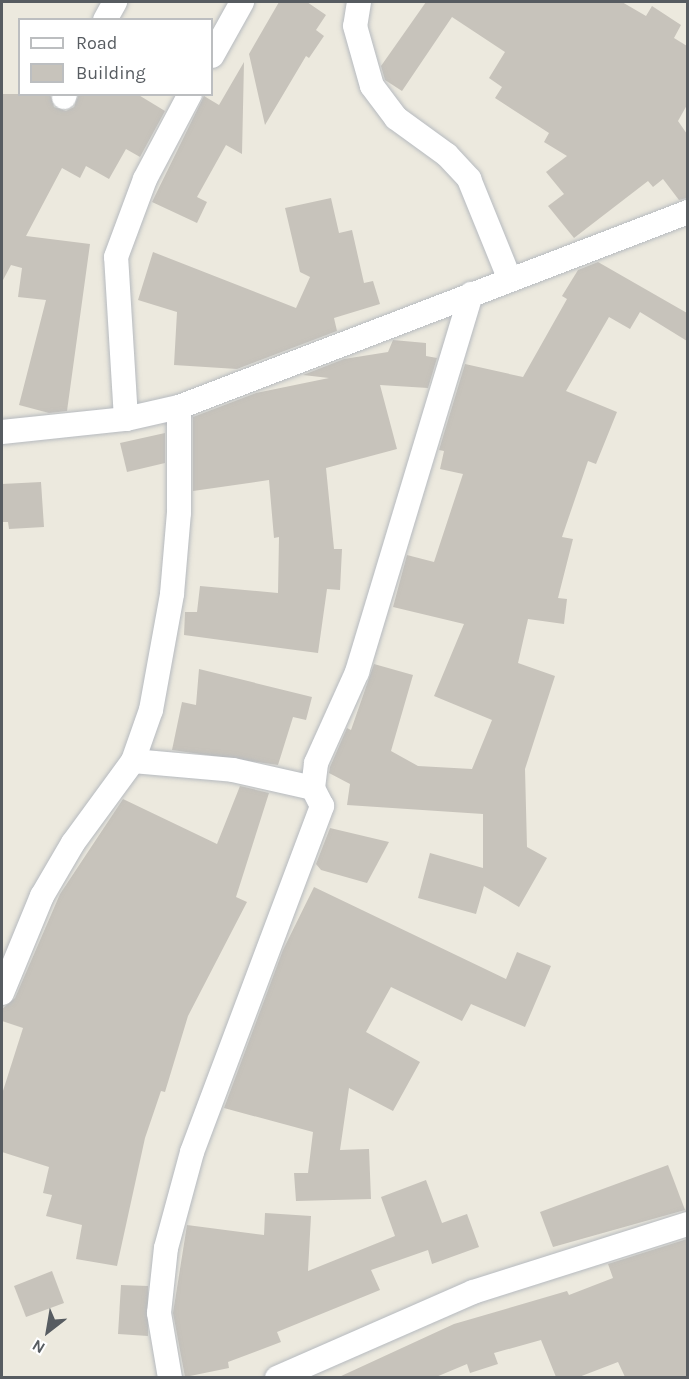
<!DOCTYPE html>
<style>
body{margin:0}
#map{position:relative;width:689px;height:1379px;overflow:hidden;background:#ece9de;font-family:Karla,sans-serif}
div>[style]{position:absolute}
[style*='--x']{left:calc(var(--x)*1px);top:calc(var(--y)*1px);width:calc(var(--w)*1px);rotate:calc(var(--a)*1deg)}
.building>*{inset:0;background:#c7c3bb}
.roads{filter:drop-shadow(0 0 2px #b6babf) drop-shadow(0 0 2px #b6babf)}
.minor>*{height:24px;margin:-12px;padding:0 12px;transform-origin:12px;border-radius:12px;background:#fff}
span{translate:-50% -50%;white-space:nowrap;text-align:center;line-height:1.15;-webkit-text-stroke:4.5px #fff;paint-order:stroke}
.frame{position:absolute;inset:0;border:3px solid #575c61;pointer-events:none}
.legend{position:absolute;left:18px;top:18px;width:195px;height:78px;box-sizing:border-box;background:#fff;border:2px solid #bcbec0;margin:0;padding:8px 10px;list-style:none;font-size:18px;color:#575c61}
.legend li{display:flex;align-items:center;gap:12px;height:30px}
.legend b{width:30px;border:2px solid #bcbec0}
.north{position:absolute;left:18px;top:1301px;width:60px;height:60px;-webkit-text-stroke:4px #fff;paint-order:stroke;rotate:211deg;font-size:16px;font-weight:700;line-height:24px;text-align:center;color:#575c61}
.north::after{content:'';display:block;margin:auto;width:21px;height:27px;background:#575c61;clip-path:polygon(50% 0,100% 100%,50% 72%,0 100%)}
</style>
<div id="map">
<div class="building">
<i style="clip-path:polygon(279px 2px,307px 2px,326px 15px,316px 30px,324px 36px,309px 58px,306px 56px,265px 125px,249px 54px)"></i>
<i style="clip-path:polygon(426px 2px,622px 2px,646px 16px,652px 6px,681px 25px,674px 38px,687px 46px,687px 105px,678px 121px,687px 134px,687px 198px,679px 200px,663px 179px,653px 187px,648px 181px,574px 238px,548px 206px,564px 194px,546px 172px,567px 156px,544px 142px,549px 133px,495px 98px,502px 87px,489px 78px,505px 52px,452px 17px,402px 91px,385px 80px,381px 66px)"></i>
<i style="clip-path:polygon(244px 62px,242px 154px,226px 145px,197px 197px,207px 202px,197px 223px,152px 202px,204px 96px,219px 105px)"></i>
<i style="clip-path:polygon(2px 94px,50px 94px,54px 107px,66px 111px,74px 107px,79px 94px,137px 94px,165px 111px,140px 157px,126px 149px,109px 179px,86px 166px,80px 178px,62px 168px,26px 236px,90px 244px,67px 411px,49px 413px,19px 405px,46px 300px,18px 297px,22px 268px,11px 265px,2px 282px)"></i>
<i style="clip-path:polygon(331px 198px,339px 233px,352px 230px,364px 283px,373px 281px,380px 304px,334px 318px,337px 331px,237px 369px,174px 365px,177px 312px,138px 300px,153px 252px,296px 308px,310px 277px,300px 272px,285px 208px)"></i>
<i style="clip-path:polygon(598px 262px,687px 313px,687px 341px,640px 312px,630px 329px,609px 317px,566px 391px,617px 412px,596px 464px,588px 461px,562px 537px,573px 539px,558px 598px,567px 599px,564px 624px,528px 619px,518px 663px,555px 676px,525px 769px,527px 847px,547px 858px,519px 907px,484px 886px,476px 914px,418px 898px,430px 853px,483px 868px,483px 814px,347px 805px,350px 784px,329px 773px,330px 767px,347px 728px,351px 730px,374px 664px,413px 675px,391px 751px,418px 766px,472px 769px,492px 720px,434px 696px,464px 624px,393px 607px,407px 555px,434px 562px,463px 474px,440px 469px,444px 451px,439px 450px,465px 364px,523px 377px,567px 299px,562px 296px,578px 270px)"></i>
<i style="clip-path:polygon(393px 340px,426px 343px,426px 356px,437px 358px,428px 388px,380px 385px,397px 449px,326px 468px,334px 549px,342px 549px,340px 590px,327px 589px,318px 653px,184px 635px,185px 612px,197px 612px,200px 586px,278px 593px,279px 537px,274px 538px,269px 480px,193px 491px,193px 417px,256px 393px,329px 378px,303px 375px,344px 359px,388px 352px)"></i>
<i style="clip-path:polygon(165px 433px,165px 463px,127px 472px,120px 443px)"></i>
<i style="clip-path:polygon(41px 482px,44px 527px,9px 529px,8px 522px,2px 522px,2px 484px)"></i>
<i style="clip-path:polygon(199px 669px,312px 697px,306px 720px,293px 717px,278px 765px,172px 750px,182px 702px,196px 705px)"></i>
<i style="clip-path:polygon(240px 786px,269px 793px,236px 897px,247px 902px,188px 1016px,165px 1092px,161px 1091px,145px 1138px,117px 1266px,76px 1259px,82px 1225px,46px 1216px,52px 1195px,43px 1193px,49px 1167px,2px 1152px,2px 1094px,23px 1028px,2px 1021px,2px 1009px,15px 998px,60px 894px,123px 799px,217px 844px)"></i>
<i style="clip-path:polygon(330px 828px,389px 842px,367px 883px,321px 870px,316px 864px)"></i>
<i style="clip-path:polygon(314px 887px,506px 979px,517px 952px,551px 966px,525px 1027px,471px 1004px,462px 1021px,391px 987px,366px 1032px,420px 1062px,393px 1111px,349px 1088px,340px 1150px,369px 1149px,371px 1199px,296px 1201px,294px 1173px,308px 1173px,313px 1132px,224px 1108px,283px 950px)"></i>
<i style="clip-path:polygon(668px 1165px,685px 1210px,553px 1247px,540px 1212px)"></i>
<i style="clip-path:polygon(426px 1180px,442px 1223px,467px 1214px,479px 1247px,432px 1264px,428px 1250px,371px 1270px,380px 1290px,277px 1332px,281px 1342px,228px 1362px,229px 1368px,185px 1377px,173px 1313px,187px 1225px,264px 1235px,265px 1213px,311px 1216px,308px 1271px,395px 1236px,381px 1197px)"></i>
<i style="clip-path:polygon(687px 1239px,687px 1377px,625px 1377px,618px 1362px,579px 1377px,556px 1377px,541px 1340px,494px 1353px,498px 1364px,470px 1373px,467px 1364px,436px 1377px,339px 1377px,454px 1324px,567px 1291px,569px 1295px,613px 1278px,608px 1264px)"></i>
<i style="clip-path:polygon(52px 1271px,64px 1303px,26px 1317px,14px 1286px)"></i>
<i style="clip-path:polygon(121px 1285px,148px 1286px,148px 1336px,118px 1334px)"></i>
</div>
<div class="roads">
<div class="minor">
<i style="--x:359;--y:2;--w:24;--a:99"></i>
<i style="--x:355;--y:26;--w:62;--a:74.2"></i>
<i style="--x:372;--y:86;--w:40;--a:53"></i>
<i style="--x:396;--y:118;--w:63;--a:36"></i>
<i style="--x:447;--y:155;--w:33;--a:47"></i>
<i style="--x:469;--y:179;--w:109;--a:67.9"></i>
<i style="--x:105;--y:20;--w:21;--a:-61"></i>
<i style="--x:212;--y:56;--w:62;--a:-60.9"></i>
<i style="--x:64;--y:97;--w:3;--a:-72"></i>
<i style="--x:126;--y:419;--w:162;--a:-93.5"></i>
<i style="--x:116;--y:257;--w:83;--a:-69.6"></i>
<i style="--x:145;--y:179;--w:96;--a:-62.1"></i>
<i style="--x:2;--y:432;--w:125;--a:-6"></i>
<i style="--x:126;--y:419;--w:54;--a:-12.8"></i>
<i style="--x:179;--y:407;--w:545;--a:-20.96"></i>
<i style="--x:133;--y:761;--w:100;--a:5.1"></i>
<i style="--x:233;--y:770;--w:82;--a:12.7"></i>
<i style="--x:2;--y:993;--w:105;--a:-67.6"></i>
<i style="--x:42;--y:896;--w:61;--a:-59.7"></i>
<i style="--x:73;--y:843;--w:102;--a:-53.8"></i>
<i style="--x:133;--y:761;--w:54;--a:-70.6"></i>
<i style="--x:151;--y:710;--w:118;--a:-79.7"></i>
<i style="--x:172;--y:594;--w:81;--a:-85.1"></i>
<i style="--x:179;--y:513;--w:106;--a:-90"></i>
<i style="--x:170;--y:1378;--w:66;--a:-99.6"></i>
<i style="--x:159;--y:1313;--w:65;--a:-83.9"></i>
<i style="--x:166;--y:1248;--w:99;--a:-74.8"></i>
<i style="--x:192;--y:1152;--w:370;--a:-69.4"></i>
<i style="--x:322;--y:806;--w:20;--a:-117"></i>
<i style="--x:313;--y:788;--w:25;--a:-83"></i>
<i style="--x:316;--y:763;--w:100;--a:-65.7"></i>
<i style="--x:357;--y:672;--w:395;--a:-73.2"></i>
<i style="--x:277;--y:1378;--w:214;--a:-23.7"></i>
<i style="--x:473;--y:1292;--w:225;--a:-17.6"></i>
</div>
</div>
<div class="frame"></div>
<ul class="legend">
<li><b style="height:8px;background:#fff"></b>Road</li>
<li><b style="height:16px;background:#c7c3bb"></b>Building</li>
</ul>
<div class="north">N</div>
</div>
